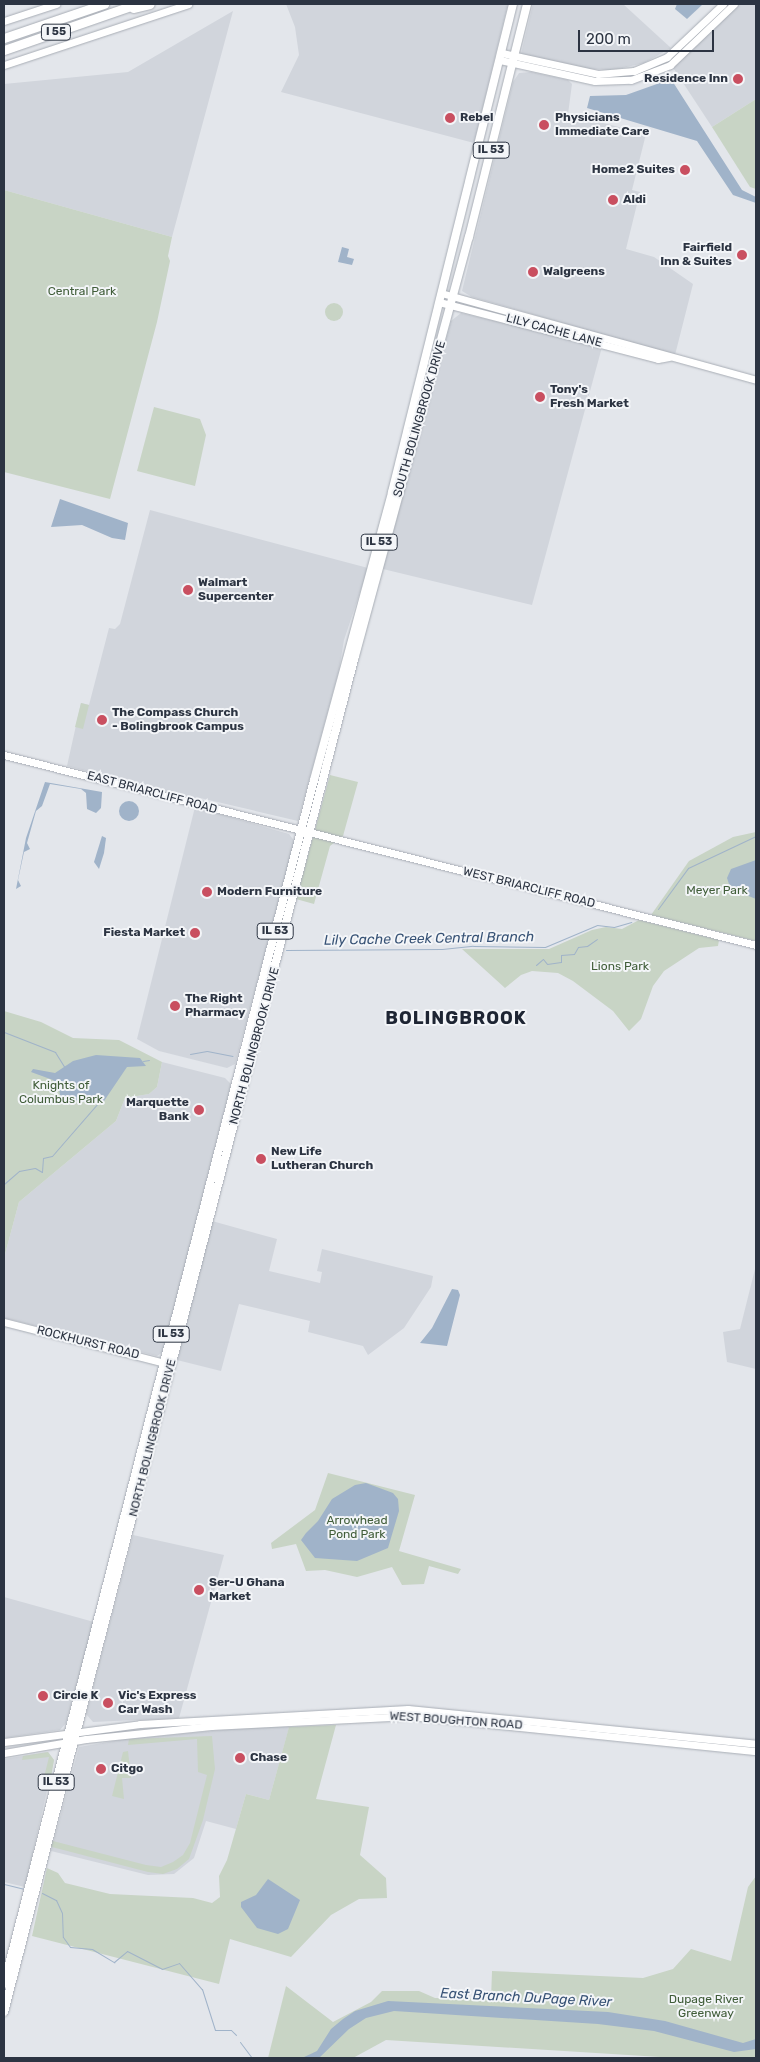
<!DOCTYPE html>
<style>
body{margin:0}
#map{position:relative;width:760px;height:2062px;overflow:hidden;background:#e3e6eb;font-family:Rubik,sans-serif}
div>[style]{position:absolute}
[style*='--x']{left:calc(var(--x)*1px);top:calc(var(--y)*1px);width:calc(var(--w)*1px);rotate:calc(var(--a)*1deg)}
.built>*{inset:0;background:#d1d5dc}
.green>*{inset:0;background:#c8d4c5}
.round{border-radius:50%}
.water>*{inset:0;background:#a0b3c9}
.stream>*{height:1px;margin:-0.5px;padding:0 0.5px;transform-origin:0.5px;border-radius:0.5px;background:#a0b3c9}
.roads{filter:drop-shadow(0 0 1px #a8adb5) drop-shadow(0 0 1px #a8adb5)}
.secondary>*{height:7px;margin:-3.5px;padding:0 3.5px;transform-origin:3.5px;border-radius:3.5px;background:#fff}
.primary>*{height:8px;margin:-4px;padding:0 4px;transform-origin:4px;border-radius:4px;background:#fff}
.highway>*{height:9px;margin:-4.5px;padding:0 4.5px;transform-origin:4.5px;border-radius:4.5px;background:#fff}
.dots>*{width:14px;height:14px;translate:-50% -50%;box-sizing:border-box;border:2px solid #f3f5f8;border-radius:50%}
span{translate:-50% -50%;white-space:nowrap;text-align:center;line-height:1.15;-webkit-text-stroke:4px #f3f5f8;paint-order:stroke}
.shield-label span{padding:1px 4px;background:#f3f5f8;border:1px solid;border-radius:4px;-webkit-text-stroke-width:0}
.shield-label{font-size:11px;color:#2c3442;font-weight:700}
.poi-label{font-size:12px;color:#2c3442;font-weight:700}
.right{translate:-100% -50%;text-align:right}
.left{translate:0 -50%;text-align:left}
.park-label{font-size:12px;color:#405d39}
.street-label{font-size:12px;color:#2c3442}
.water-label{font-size:14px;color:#375275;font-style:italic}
.district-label{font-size:18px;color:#1e2533;font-weight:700;letter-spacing:1px}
.frame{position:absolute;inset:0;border:5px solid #2c3442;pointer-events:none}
.scale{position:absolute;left:578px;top:30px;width:136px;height:22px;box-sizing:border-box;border:2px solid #2c3442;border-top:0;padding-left:6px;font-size:15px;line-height:18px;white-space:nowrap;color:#2c3442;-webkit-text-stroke:4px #f3f5f8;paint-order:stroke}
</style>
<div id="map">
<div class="built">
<i style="clip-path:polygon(286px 4px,508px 4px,474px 143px,281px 92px,299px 55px,295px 27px)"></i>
<i style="clip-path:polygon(533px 4px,623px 4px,671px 48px,644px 63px,614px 70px,587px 69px,521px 54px)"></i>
<i style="clip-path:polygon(740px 4px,756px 4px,756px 99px,712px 127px,672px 66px)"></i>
<i style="clip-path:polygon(233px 11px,172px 237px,4px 190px,4px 84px,128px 72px)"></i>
<i style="clip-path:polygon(531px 72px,568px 80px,572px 84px,568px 114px,646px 134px,632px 190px,640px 192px,626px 249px,654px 257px,693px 284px,675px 355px,472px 297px,462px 291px,513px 82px,519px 73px)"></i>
<i style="clip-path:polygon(461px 313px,602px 347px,532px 605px,383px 569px,451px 321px)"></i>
<i style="clip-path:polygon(150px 510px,368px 568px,344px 640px,339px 670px,298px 821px,196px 797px,194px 799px,67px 766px,81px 703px,89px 705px,109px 628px,115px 629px,120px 624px)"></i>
<i style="clip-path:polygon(195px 807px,289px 834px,295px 842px,235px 1064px,227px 1068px,159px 1051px,137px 1039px)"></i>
<i style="clip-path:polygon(162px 1062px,225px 1078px,231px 1084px,163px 1352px,157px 1356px,4px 1318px,4px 1258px,19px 1202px,116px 1121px,125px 1098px,149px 1094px,157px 1087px)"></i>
<i style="clip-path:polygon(212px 1221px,277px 1239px,269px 1271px,320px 1283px,322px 1272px,317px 1271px,322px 1249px,433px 1276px,431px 1287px,404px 1328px,368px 1355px,363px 1346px,308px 1332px,310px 1321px,239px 1304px,221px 1371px,177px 1360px)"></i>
<i style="clip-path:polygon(756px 1265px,756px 1369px,727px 1362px,723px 1332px,740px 1329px)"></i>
<i style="clip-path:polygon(133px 1535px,224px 1555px,179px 1718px,93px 1722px,86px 1714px)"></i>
<i style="clip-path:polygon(4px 1597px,94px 1622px,66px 1723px,60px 1730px,4px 1738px)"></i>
<i style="clip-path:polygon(290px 1724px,269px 1800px,246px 1794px,236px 1829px,206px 1821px,194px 1858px,174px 1874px,148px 1875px,51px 1851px,79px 1747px,126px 1739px)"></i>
<i style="clip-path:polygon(48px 1752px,54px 1760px,25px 1887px,4px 1882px,4px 1759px)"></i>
</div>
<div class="green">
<i style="clip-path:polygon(756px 99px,756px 189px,750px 187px,712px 127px)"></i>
<i style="clip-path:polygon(4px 190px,172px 237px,168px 256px,170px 261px,157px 322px,110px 499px,4px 472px)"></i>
<i class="round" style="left:325px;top:303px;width:18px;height:18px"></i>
<i style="clip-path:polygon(154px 407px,200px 419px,206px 435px,195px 486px,137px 471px)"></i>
<i style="clip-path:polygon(81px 703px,89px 705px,83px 729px,75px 727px)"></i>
<i style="clip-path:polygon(330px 775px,358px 782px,343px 836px,330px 846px,314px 904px,296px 899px)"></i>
<i style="clip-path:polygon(756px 832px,756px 941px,651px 915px,689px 861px,733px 837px)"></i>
<i style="clip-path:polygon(639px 920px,719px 940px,718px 946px,699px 948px,664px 971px,653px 986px,641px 1019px,629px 1031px,613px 1011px,573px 981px,558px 973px,532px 971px,521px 975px,505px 988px,462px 949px,549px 949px,592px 930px,606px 927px,622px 929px)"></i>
<i style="clip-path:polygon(4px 1011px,41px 1022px,73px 1038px,119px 1040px,162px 1062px,157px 1087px,149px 1094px,125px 1098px,116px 1121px,19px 1202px,4px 1258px)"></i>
<i style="clip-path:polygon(328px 1473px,415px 1495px,399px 1551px,461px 1569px,458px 1574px,429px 1566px,424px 1584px,402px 1585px,392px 1567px,357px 1577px,325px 1570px,306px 1571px,296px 1544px,272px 1549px,271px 1543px,315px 1510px)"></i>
<i style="clip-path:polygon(336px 1725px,316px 1799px,369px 1807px,360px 1855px,386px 1878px,387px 1898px,359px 1899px,331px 1915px,291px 1957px,230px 1939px,219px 1984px,32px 1936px,47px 1868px,58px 1873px,65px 1883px,110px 1894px,193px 1898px,212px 1903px,220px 1897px,219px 1876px,227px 1860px,246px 1794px,269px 1800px,289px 1727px)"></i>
<i style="clip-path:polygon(212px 1736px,215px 1769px,203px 1820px,189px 1859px,177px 1869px,163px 1874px,148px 1872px,48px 1846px,49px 1840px,146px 1865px,161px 1867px,173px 1862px,183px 1855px,190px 1843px,207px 1775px,198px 1772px,197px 1739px,128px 1745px,129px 1739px)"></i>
<i style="clip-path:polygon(128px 1751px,131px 1778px,122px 1778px,124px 1799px,112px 1796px,123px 1752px)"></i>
<i style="clip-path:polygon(48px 1752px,54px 1760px,50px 1783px,43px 1781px,49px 1757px,22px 1760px,23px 1756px)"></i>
<i style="clip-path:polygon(756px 1876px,756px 2058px,676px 2058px,386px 2040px,353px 2058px,268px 2058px,286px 1986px,333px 2022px,371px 2002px,382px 1991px,419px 1991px,435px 1998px,491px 1999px,492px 1971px,643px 1978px,673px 1969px,691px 1949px,731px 1961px,748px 1887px)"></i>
</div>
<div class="water">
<i style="clip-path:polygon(677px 4px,703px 4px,687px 19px,675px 9px)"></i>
<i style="clip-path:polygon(671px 79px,742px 190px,756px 197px,756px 203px,733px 195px,697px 141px,587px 108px,590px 96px,626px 95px)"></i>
<i style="clip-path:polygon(342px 247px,349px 249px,347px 257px,354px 259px,352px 265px,338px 262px)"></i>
<i style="clip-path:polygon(60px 499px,128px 523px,125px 540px,112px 538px,82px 525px,51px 527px)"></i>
<i style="clip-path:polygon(45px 782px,102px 792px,101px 808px,96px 813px,87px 809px,86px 793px,81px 789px,50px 784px,42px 806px,36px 811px,27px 843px,30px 849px,24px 852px,18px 880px,21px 886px,16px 889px,26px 838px)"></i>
<i class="round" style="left:119px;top:801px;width:20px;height:20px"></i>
<i style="clip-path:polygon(102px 836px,106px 838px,104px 853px,99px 869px,94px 862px)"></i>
<i style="clip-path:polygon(756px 860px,756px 899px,741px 893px,729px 884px,727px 878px,731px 869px)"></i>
<i style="clip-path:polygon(96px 1055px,140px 1058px,146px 1066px,127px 1067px,102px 1104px,61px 1099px,58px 1085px,53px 1080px,31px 1072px,33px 1069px,55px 1073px,73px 1061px)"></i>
<i style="clip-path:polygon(452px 1289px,458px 1290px,460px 1295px,447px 1346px,420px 1343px,432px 1328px)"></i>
<i style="clip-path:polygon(366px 1483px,393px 1493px,398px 1499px,399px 1511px,388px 1548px,357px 1561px,315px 1558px,301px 1540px,306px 1533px,318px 1521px,332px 1499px,355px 1485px)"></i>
<i style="clip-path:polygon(268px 1879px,300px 1900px,288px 1929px,278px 1934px,257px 1928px,241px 1907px,241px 1902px,256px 1895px)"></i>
<i style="clip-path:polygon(388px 2001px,608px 2012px,665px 2021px,743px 2043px,756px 2039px,756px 2049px,734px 2052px,654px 2031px,598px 2024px,394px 2011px,366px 2018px,349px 2029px,319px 2058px,302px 2058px,317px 2051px,331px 2029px,343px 2019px,355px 2011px)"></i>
</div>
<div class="stream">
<i style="--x:658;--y:909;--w:51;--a:-53.8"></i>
<i style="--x:688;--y:868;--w:75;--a:-25.2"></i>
<i style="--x:286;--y:950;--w:156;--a:-0.4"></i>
<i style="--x:442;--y:949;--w:31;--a:-6"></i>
<i style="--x:473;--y:946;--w:72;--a:0.8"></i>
<i style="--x:545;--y:947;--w:56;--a:-22.9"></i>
<i style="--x:597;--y:925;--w:17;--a:7"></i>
<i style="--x:614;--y:927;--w:18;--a:-16"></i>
<i style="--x:536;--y:965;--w:9;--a:-41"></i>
<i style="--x:543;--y:959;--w:6;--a:51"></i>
<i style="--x:547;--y:964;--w:14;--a:-8"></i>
<i style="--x:561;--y:962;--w:7;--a:-90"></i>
<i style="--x:561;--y:955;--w:13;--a:-4"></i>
<i style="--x:574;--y:954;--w:8;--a:-60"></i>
<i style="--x:578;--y:947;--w:9;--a:-6"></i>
<i style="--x:587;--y:946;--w:12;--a:-35"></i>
<i style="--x:4;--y:1032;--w:55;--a:21.4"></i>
<i style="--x:55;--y:1052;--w:19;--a:58"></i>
<i style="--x:190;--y:1054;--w:17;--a:-10"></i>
<i style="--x:207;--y:1051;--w:26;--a:11"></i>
<i style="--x:143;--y:1061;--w:6;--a:-9"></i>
<i style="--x:4;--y:1184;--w:20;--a:-41"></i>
<i style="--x:19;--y:1171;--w:16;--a:-11"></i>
<i style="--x:35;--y:1168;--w:8;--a:30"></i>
<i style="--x:42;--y:1172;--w:14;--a:-86"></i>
<i style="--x:43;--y:1158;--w:9;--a:-13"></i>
<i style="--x:52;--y:1156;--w:72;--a:-49"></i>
<i style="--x:4;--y:1884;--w:21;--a:14"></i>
<i style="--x:42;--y:1893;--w:16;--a:27"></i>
<i style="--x:56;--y:1900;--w:14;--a:65"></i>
<i style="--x:62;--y:1913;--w:24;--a:88"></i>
<i style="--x:63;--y:1937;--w:12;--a:55"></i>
<i style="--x:70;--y:1947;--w:22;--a:5"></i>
<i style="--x:92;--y:1949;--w:26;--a:31"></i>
<i style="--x:114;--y:1962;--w:17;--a:-40"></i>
<i style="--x:127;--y:1951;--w:39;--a:27"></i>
<i style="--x:162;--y:1969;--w:18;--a:-19"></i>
<i style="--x:179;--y:1963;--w:35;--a:49"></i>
<i style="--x:202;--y:1989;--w:43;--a:72.4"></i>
<i style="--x:215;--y:2030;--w:16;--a:0"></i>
<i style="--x:231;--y:2030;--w:7;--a:45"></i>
<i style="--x:240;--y:2042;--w:20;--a:53"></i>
</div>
<div class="roads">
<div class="secondary">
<i style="--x:4;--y:21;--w:55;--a:-18.1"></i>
<i style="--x:502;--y:53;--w:98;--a:12.3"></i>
<i style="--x:598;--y:74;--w:36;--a:-5"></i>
<i style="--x:634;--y:71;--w:36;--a:-23"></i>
<i style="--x:667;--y:57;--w:77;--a:-43.4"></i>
<i style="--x:500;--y:60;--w:97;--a:12.5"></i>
<i style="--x:595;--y:81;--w:36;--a:-2"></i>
<i style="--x:631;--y:80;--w:42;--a:-21"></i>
<i style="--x:670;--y:65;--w:88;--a:-43.6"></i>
<i style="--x:4;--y:65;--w:194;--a:-18.3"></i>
<i style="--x:441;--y:293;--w:327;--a:15.4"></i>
<i style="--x:439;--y:302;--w:226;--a:14.6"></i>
<i style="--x:658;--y:359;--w:11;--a:-10"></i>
<i style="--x:4;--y:755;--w:776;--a:14.18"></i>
<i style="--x:4;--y:1322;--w:170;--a:14.3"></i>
<i style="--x:4;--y:1742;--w:137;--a:-7.5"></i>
<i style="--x:140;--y:1724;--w:268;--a:-3.2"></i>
<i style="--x:408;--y:1709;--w:350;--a:5.7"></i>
<i style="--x:4;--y:1753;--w:83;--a:-9.7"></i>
<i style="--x:86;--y:1739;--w:126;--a:-5.9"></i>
<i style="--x:211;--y:1726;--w:199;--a:-2.9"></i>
<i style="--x:410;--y:1716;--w:348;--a:5.8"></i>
</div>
<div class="primary">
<i style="--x:4;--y:1984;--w:1243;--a:-75.56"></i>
<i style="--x:314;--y:780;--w:298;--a:-74.8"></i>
<i style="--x:392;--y:492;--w:503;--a:-76.07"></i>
<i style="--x:4;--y:2012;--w:1401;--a:-75.49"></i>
<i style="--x:355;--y:656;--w:434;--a:-74.8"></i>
<i style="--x:469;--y:237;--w:240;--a:-76"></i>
</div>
<div class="highway">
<i style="--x:133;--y:8;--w:17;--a:-13"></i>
<i style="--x:4;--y:38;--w:106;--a:-18.8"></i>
<i style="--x:4;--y:50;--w:141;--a:-19.1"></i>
</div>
</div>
<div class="dots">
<i style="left:738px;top:79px;background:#c94f60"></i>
<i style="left:450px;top:118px;background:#c94f60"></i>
<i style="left:544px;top:125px;background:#c94f60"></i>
<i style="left:685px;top:170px;background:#c94f60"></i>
<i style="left:613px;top:200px;background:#c94f60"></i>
<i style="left:742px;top:255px;background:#c94f60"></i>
<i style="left:533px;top:272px;background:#c94f60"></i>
<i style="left:540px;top:397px;background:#c94f60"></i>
<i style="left:188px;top:590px;background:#c94f60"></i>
<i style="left:102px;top:720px;background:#c94f60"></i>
<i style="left:207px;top:892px;background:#c94f60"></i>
<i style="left:195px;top:933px;background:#c94f60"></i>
<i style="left:175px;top:1006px;background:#c94f60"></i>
<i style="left:199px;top:1110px;background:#c94f60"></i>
<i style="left:261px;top:1159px;background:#c94f60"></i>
<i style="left:199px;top:1590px;background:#c94f60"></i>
<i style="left:43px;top:1696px;background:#c94f60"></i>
<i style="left:108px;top:1703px;background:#c94f60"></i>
<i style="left:240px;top:1758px;background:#c94f60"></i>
<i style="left:101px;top:1769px;background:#c94f60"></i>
</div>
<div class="shield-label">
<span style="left:56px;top:32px">I 55</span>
<span style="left:491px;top:150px">IL 53</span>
<span style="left:379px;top:542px">IL 53</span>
<span style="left:275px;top:931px">IL 53</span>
<span style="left:171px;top:1334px">IL 53</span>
<span style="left:56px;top:1782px">IL 53</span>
</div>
<div class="poi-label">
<span class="right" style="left:728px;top:79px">Residence Inn</span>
<span class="left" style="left:460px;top:118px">Rebel</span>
<span class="left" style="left:555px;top:125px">Physicians<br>Immediate Care</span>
<span class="right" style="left:675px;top:170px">Home2 Suites</span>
<span class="left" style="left:623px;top:200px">Aldi</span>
<span class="right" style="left:732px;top:255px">Fairfield<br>Inn &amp; Suites</span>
<span class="left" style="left:543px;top:272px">Walgreens</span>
<span class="left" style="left:550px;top:397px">Tony's<br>Fresh Market</span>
<span class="left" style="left:198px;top:590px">Walmart<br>Supercenter</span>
<span class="left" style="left:112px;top:720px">The Compass Church<br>- Bolingbrook Campus</span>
<span class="left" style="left:217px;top:892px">Modern Furniture</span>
<span class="right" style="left:185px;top:933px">Fiesta Market</span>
<span class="left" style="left:185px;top:1006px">The Right<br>Pharmacy</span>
<span class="right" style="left:189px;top:1110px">Marquette<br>Bank</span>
<span class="left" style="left:271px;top:1159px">New Life<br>Lutheran Church</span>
<span class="left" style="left:209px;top:1590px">Ser-U Ghana<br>Market</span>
<span class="left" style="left:53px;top:1696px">Circle K</span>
<span class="left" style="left:118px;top:1703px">Vic's Express<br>Car Wash</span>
<span class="left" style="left:250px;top:1758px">Chase</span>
<span class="left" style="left:111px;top:1769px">Citgo</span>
</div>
<div class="park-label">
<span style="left:82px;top:292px">Central Park</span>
<span style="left:717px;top:891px">Meyer Park</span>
<span style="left:620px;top:967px">Lions Park</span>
<span style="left:61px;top:1093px">Knights of<br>Columbus Park</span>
<span style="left:357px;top:1528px">Arrowhead<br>Pond Park</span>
<span style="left:706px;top:2007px">Dupage River<br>Greenway</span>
</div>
<div class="street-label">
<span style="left:554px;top:331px;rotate:15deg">LILY CACHE LANE</span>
<span style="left:420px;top:419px;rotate:-74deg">SOUTH BOLINGBROOK DRIVE</span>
<span style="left:152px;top:793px;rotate:15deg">EAST BRIARCLIFF ROAD</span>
<span style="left:529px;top:888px;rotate:14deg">WEST BRIARCLIFF ROAD</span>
<span style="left:255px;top:1046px;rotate:-75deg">NORTH BOLINGBROOK DRIVE</span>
<span style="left:88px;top:1343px;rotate:14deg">ROCKHURST ROAD</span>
<span style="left:153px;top:1438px;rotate:-76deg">NORTH BOLINGBROOK DRIVE</span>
<span style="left:456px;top:1721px;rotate:4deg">WEST BOUGHTON ROAD</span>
</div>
<div class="water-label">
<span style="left:429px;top:939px;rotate:-1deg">Lily Cache Creek Central Branch</span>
<span style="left:526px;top:1998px;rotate:3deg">East Branch DuPage River</span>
</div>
<div class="district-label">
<span style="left:456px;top:1018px">BOLINGBROOK</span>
</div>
<div class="frame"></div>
<div class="scale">200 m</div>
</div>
